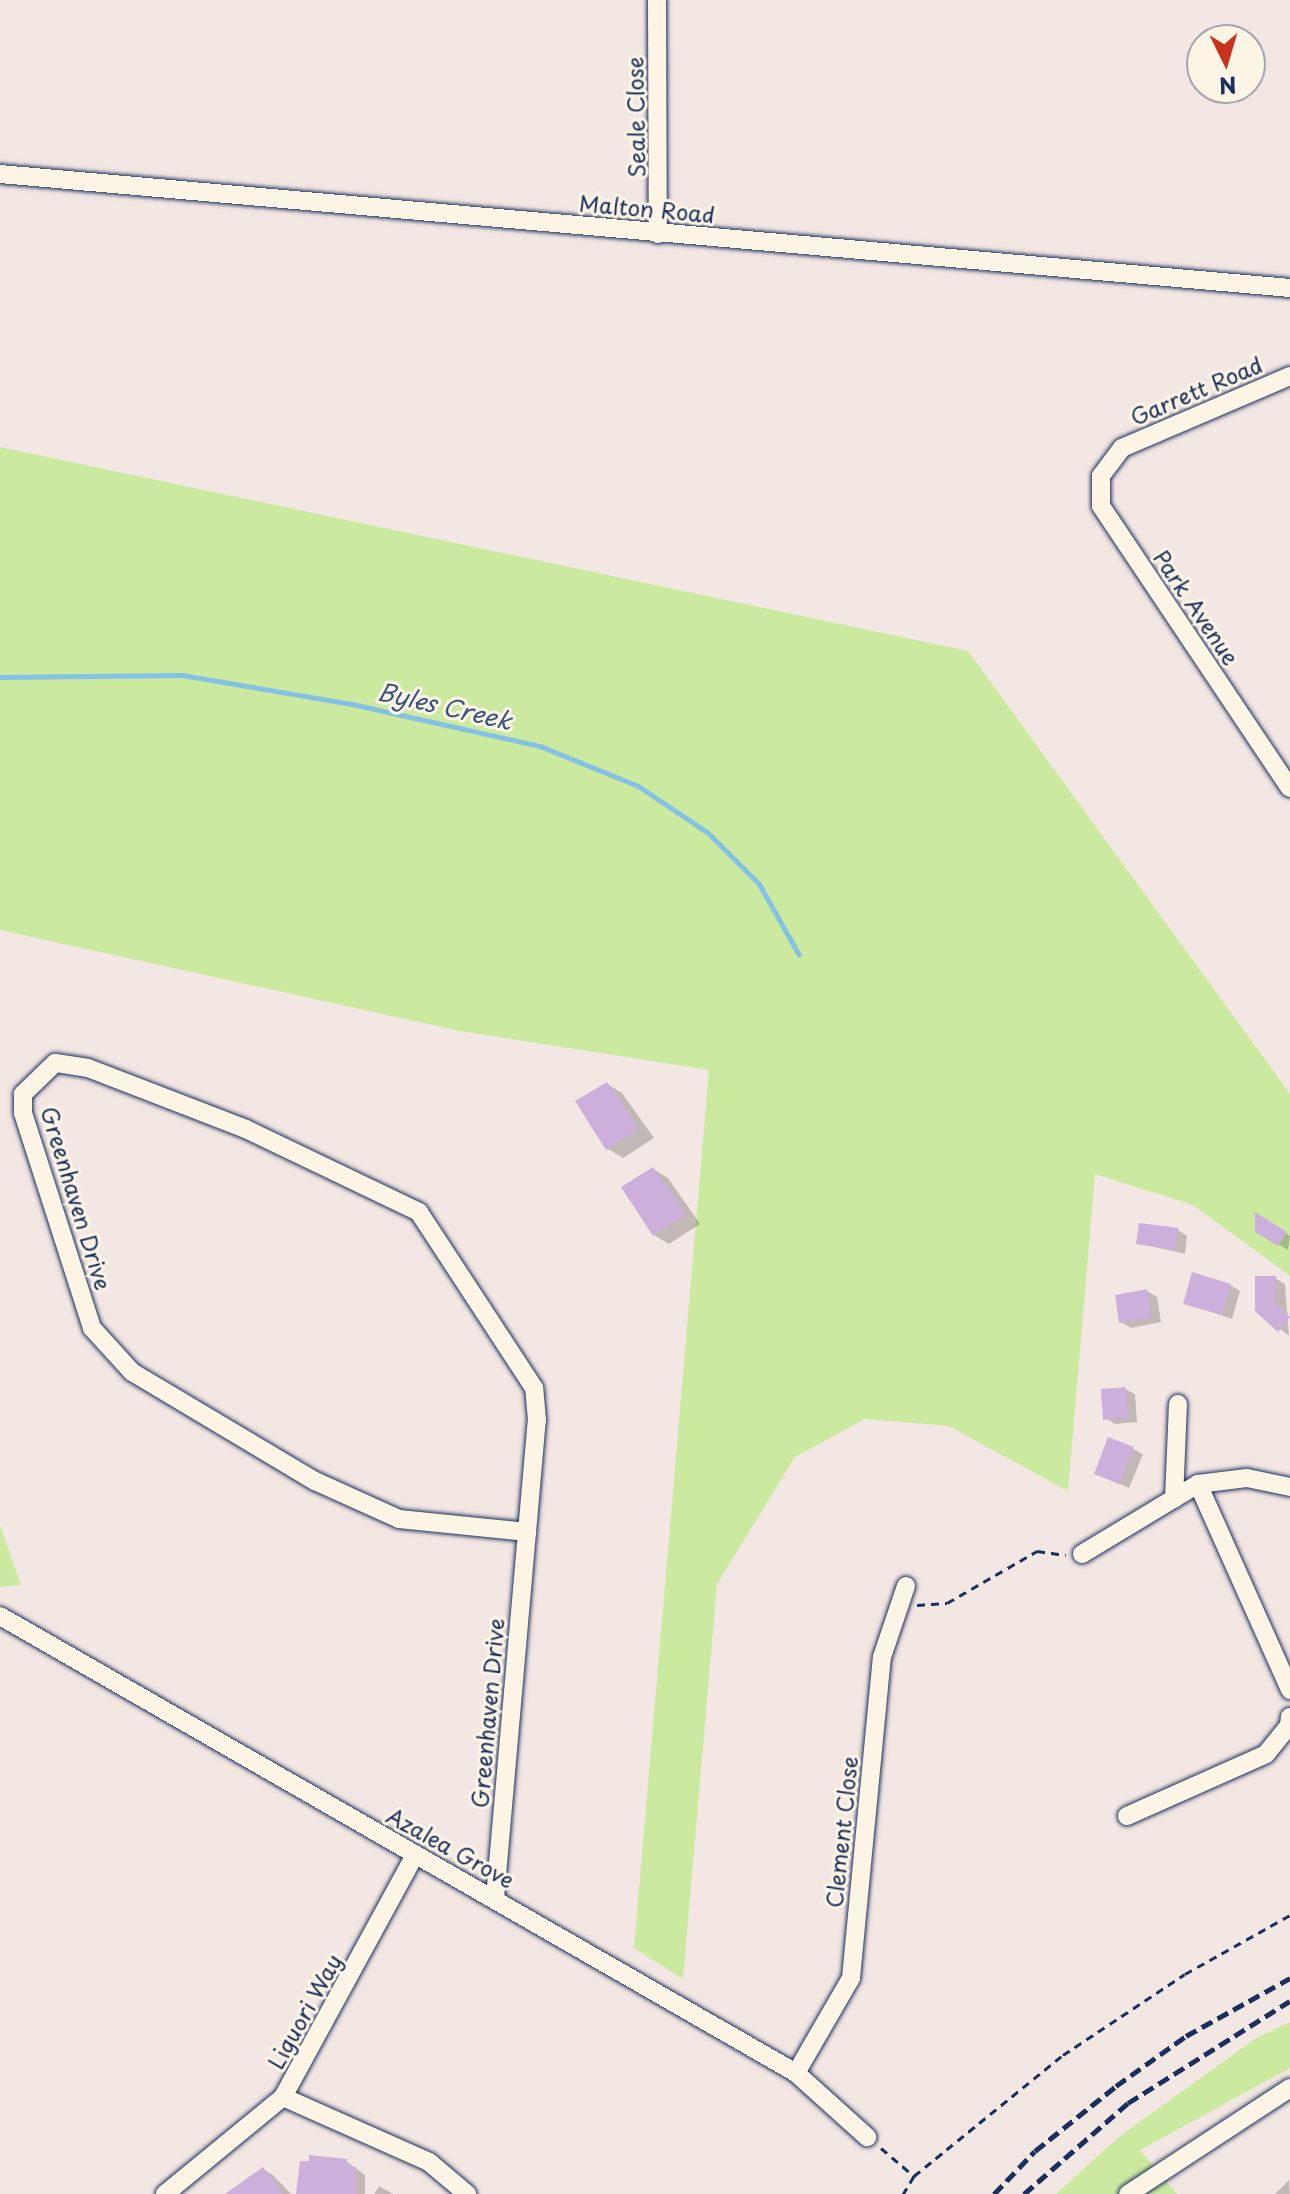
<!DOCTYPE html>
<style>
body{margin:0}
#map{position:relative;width:1290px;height:2194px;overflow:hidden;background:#f3e7e3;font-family:"Playpen Sans",sans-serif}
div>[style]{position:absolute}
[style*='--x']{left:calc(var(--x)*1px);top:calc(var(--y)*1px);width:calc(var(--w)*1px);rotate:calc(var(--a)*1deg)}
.green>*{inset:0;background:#cce9a0}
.shadow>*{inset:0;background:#0003}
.stream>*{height:5px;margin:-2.5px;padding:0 2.5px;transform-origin:2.5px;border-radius:2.5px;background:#84c1e4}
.building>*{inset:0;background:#cdafdb}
.path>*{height:3px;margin-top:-1.5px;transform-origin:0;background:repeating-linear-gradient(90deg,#1b2f5e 0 8px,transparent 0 14px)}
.roads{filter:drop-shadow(0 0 2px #1b2f5e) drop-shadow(0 0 2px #1b2f5e)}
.minor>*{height:18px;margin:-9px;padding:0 9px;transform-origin:9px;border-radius:9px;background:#fcf5e5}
.rail>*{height:5px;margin-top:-2.5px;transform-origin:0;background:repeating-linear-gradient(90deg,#1b2f5e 0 12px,transparent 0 18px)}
span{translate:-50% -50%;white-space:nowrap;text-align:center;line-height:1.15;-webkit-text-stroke:6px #fcf5e5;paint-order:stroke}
.street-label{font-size:22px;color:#1b2f5e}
.water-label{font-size:24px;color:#355480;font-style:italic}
.north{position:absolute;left:1186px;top:24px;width:80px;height:80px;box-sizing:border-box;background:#fcf5e5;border:2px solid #a2a6af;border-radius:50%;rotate:175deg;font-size:22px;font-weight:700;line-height:32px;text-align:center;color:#1b2f5e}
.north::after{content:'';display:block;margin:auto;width:28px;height:36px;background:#c8321e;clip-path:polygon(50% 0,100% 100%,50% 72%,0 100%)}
</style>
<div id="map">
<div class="green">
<i style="clip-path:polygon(0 447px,968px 651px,1290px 1094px,1290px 1276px,1193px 1205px,1095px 1174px,1068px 1491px,949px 1426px,865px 1419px,795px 1457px,717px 1584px,683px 1979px,634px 1948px,709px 1070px,460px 1031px,0 930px)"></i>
<i style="clip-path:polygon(0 1525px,21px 1585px,0 1587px)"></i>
<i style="clip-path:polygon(1290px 2022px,1290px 2068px,1140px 2150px,1177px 2194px,1056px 2194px,1120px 2136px,1255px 2039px)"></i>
</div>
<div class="shadow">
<i style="clip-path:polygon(607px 1084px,622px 1093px,654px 1138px,623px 1158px,608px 1149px,578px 1102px)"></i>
<i style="clip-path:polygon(653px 1169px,668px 1178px,700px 1224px,669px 1244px,654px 1235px)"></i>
<i style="clip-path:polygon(1257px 1215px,1290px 1236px,1288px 1250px,1257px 1231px)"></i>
<i style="clip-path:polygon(1178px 1230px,1187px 1236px,1185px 1254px,1138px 1243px)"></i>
<i style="clip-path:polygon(1275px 1278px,1285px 1284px,1289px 1336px,1257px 1310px)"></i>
<i style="clip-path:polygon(1230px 1285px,1240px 1291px,1232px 1319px,1185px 1303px)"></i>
<i style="clip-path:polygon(1147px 1291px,1157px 1297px,1161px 1322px,1131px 1328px,1121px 1322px)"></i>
<i style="clip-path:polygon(1125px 1389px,1135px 1394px,1137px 1422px,1115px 1424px,1105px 1418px)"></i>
<i style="clip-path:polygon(1133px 1449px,1143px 1454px,1129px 1488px,1096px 1473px)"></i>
<i style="clip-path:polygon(346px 2161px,365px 2175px,365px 2194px,299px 2194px)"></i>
<i style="clip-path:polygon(263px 2169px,273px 2175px,291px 2194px,237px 2194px)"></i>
<i style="clip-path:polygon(1289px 2180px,1290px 2194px,1275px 2194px)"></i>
<i style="clip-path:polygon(379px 2186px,393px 2194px,374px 2194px)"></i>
</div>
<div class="stream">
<i style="--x:0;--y:677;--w:182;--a:-0.6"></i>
<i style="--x:182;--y:675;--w:172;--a:9.7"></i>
<i style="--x:352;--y:704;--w:193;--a:12.6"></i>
<i style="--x:540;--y:746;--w:106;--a:22.2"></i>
<i style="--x:638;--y:786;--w:83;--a:33.7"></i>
<i style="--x:707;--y:832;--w:74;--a:45"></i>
<i style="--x:759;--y:884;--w:81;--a:60.6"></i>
</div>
<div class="building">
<i style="clip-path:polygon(607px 1082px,639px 1129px,606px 1150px,575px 1101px)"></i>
<i style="clip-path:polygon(653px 1167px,686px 1214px,653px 1236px,621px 1187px)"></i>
<i style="clip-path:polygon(1255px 1212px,1287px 1232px,1278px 1246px,1255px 1232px)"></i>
<i style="clip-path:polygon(1139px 1223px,1178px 1228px,1175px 1250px,1136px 1244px)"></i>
<i style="clip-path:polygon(1192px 1272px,1231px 1284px,1222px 1315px,1183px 1304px)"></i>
<i style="clip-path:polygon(1255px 1276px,1276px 1276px,1275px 1303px,1290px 1317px,1278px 1332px,1255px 1311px)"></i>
<i style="clip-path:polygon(1147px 1289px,1152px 1317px,1119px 1323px,1115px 1295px)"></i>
<i style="clip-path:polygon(1126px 1387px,1128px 1418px,1103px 1420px,1101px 1389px)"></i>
<i style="clip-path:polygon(1108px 1437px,1134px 1447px,1119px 1484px,1094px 1474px)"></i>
<i style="clip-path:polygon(309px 2155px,347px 2159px,347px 2166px,356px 2167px,356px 2194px,296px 2194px,300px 2161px,309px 2161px)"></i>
<i style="clip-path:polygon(263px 2167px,283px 2194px,225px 2194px)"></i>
</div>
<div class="path">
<i style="--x:917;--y:1605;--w:30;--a:-4"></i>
<i style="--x:947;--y:1603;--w:104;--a:-30"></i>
<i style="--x:1037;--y:1551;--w:29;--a:8"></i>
<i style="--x:881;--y:2148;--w:43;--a:40.3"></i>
<i style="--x:914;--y:2176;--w:21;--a:121"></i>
<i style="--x:914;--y:2176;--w:192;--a:-39.1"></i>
<i style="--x:1063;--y:2055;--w:146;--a:-33.6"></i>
<i style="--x:1185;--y:1974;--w:120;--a:-29.3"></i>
</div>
<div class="roads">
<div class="minor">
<i style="--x:657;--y:0;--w:234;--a:89.8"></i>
<i style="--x:0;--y:174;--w:1295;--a:5.05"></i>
<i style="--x:1290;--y:376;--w:183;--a:156.8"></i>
<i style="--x:1122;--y:448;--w:35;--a:127"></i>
<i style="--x:1101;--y:476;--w:30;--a:90"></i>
<i style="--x:1101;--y:506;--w:339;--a:56.2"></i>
<i style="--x:1198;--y:1484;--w:226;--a:65.9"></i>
<i style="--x:1174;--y:1499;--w:95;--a:-87.6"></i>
<i style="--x:1082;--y:1554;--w:135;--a:-31.1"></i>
<i style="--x:1198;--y:1484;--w:49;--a:-7"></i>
<i style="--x:1247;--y:1478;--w:44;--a:11.8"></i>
<i style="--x:0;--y:1616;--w:918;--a:29.86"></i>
<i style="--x:796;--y:2073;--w:96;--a:42"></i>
<i style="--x:1127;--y:1816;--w:152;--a:-24"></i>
<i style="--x:1266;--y:1754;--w:36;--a:-51"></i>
<i style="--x:1289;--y:1726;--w:9;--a:-84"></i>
<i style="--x:495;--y:1898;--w:480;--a:-85"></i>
<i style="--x:537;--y:1420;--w:32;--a:-95"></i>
<i style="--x:534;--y:1388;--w:210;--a:-123.2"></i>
<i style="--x:419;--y:1212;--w:192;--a:-154.4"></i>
<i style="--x:246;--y:1129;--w:169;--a:-158.9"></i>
<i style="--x:88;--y:1068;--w:33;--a:-171"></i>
<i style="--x:55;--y:1063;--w:45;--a:135.9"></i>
<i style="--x:23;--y:1094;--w:19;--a:90"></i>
<i style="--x:23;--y:1113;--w:226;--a:72.2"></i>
<i style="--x:92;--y:1328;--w:59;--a:47.7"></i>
<i style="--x:132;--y:1372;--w:213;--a:30.8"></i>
<i style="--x:315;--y:1481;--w:92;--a:24.3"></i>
<i style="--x:399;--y:1519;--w:129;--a:5.8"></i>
<i style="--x:796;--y:2073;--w:110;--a:-59.9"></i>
<i style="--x:851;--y:1978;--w:322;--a:-84.5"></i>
<i style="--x:882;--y:1657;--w:75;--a:-71.3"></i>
<i style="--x:283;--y:2097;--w:160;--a:24"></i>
<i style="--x:429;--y:2162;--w:50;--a:40.1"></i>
<i style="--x:165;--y:2194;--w:153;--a:-39.4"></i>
<i style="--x:283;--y:2097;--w:276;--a:-61.4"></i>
<i style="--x:1128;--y:2194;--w:194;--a:-33.2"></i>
</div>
</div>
<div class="rail">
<i style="--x:994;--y:2194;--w:59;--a:-46.4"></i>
<i style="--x:1035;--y:2151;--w:104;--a:-38.7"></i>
<i style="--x:1116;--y:2086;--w:86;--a:-35.5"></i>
<i style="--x:1186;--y:2036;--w:119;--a:-29.1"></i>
<i style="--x:1024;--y:2194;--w:138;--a:-41.2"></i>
<i style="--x:1128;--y:2103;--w:191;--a:-32.2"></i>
</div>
<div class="street-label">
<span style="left:635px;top:117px;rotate:-91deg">Seale Close</span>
<span style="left:647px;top:208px;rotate:5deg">Malton Road</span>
<span style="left:1196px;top:390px;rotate:-23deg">Garrett Road</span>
<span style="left:1197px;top:607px;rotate:56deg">Park Avenue</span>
<span style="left:77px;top:1198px;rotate:73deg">Greenhaven Drive</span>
<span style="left:487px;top:1713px;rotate:-85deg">Greenhaven Drive</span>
<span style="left:841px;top:1832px;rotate:-84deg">Clement Close</span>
<span style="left:451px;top:1847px;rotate:29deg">Azalea Grove</span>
<span style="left:304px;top:2011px;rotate:-61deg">Liguori Way</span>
</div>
<div class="water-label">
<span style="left:445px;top:706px;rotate:13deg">Byles Creek</span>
</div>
<div class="north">N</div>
</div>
